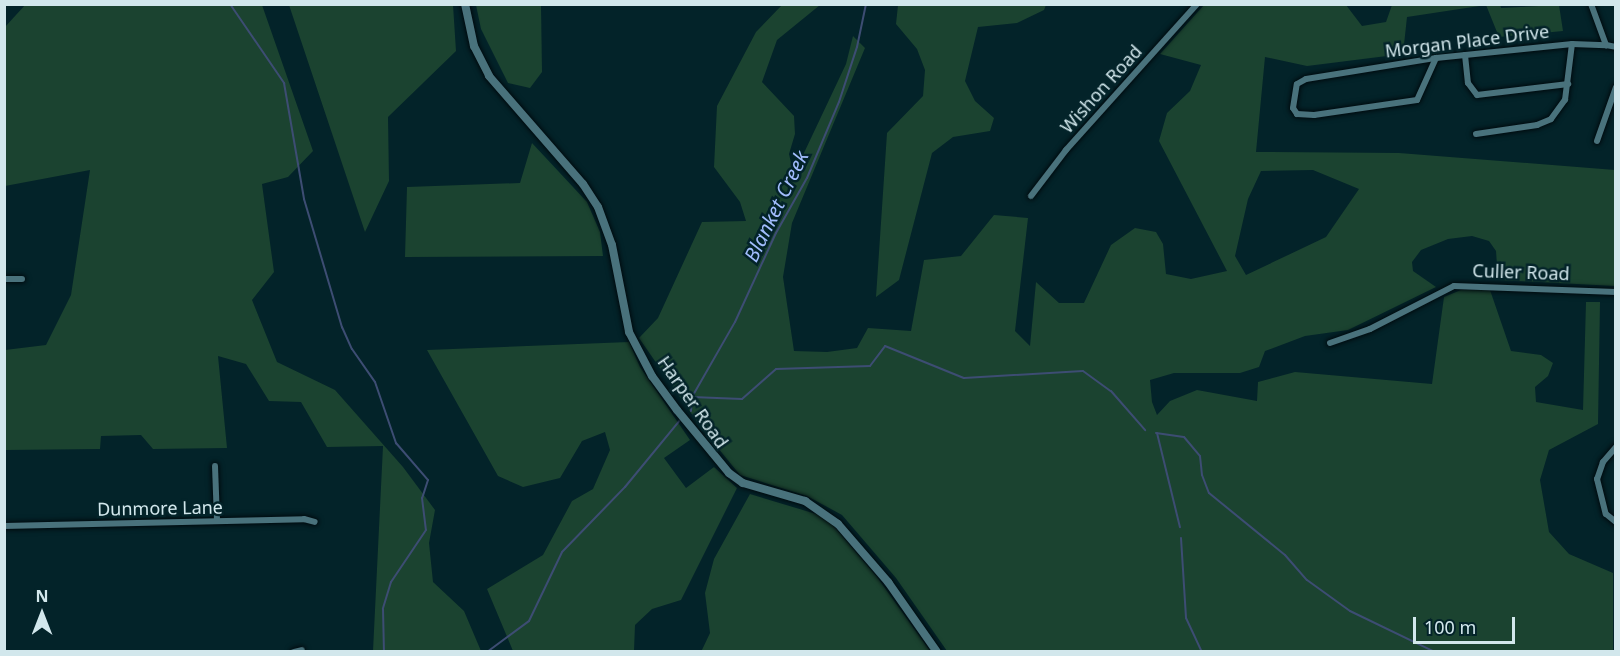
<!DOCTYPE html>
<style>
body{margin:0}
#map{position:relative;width:1620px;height:656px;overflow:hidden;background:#032329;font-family:"Noto Sans",sans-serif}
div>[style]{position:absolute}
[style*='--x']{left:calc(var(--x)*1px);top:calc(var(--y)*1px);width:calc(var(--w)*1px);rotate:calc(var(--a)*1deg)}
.green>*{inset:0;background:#1b4330}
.stream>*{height:2px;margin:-1px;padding:0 1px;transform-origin:1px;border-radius:1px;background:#3d4d73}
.roads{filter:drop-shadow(0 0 2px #000b0f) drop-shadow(0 0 2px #000b0f)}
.minor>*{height:6px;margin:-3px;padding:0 3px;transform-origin:3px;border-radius:3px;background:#49727c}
.tertiary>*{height:8px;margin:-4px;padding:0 4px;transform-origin:4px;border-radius:4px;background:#49727c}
span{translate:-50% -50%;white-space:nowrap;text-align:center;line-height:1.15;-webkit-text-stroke:5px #032329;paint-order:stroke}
.street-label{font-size:18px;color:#d2e7ec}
.water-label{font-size:20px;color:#a2bdfd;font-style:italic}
.frame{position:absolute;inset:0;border:6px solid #d2e7ec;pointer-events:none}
.north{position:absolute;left:12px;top:584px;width:60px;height:60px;-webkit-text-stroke:4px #032329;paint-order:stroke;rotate:0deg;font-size:16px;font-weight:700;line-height:24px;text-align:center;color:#d2e7ec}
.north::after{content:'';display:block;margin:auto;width:21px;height:27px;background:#d2e7ec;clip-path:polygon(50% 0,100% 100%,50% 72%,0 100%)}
.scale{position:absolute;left:1413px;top:617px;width:102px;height:27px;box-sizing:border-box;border:3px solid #d2e7ec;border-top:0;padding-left:8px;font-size:18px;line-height:21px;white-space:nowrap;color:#d2e7ec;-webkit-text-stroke:4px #032329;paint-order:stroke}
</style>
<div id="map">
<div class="green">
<i style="clip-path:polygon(26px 4px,262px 5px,313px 151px,288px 177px,262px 184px,274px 272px,252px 300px,277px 362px,335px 390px,403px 467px,435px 510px,429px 543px,433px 582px,464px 611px,481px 651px,373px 651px,383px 446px,327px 447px,301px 402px,269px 401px,246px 364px,218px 356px,227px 448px,153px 449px,141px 435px,101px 436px,100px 449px,5px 450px,5px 350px,46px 345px,71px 295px,90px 170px,5px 186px,5px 27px)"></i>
<i style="clip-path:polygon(evenodd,1500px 4px,1501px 8px,1559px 5px,1563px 31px,1499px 37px,1486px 5px,1407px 17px,1403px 54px,1307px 66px,1265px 57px,1256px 152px,1399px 153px,1615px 170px,1615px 286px,1498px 280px,1496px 251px,1489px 241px,1472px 236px,1448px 239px,1421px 250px,1412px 262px,1413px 271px,1436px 287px,1348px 330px,1305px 336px,1265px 351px,1259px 367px,1240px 373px,1174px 373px,1150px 380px,1152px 402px,1157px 415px,1170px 401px,1197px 390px,1257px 401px,1258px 382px,1295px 372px,1432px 384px,1444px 297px,1461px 290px,1490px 290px,1511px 351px,1541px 355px,1553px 363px,1548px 376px,1535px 387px,1536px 402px,1583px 410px,1586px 302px,1600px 302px,1598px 424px,1549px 450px,1540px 480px,1549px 532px,1569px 554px,1613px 573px,1613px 651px,947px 651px,896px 578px,842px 515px,807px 496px,740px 475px,700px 426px,639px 338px,658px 318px,702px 222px,746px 221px,740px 202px,714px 167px,717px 106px,756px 32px,782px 5px,820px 5px,777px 40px,762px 82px,794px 116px,795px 134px,789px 154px,792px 167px,803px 155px,846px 64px,853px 36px,865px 48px,792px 223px,783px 277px,794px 351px,827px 352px,857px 348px,868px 328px,911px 331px,924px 260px,961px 256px,994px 215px,1028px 218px,1015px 331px,1030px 346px,1036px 282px,1059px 303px,1084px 303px,1111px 245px,1135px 228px,1156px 232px,1163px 244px,1166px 274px,1191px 279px,1227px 271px,1159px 141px,1167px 113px,1190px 91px,1201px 65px,1160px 54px,1204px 5px,1346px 5px,1362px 26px,1386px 22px,1392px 5px,1500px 4px,1313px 170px,1359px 189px,1326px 237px,1246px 275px,1235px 256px,1248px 199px,1261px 171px,1313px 170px)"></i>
<i style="clip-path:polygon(289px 5px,453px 5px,456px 51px,388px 117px,389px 181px,365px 232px)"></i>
<i style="clip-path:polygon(476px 5px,541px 5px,542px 72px,530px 88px,508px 83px,481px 29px)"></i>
<i style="clip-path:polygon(898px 5px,1046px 5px,1044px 10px,1017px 23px,978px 27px,965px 81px,975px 101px,994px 118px,990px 131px,953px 137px,932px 153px,899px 280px,876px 297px,887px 133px,923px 96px,925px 70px,917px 49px,896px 24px)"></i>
<i style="clip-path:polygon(532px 143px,587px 202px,600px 232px,603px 256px,405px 257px,407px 187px,520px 183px)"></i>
<i style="clip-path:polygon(629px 342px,640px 367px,690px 440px,664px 458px,686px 488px,714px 467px,737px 488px,681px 600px,652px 609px,635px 625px,634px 651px,513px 651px,487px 589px,543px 555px,572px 501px,593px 489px,610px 450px,605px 432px,582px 441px,560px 478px,523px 487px,498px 476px,427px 350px)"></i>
<i style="clip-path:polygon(750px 494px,826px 517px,877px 577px,930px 651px,701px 652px,710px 633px,705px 593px,714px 559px)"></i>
</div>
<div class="stream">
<i style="--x:230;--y:4;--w:96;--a:55.6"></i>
<i style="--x:284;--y:83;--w:118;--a:80.2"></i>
<i style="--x:304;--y:199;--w:134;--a:73.5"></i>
<i style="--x:342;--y:327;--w:24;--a:66"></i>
<i style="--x:352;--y:349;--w:40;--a:55.1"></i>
<i style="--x:375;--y:382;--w:65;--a:71"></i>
<i style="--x:396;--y:443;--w:49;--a:49.1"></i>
<i style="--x:428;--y:480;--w:19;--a:108"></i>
<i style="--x:422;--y:498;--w:32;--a:83"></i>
<i style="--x:426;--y:530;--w:63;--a:123.9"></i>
<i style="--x:391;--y:582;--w:28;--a:107"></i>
<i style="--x:383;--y:609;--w:43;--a:88.7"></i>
<i style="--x:692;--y:397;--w:50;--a:2.3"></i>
<i style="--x:742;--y:399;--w:45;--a:-41.4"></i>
<i style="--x:776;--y:369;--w:94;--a:-1.8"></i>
<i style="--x:870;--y:366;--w:25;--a:-53"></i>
<i style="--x:885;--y:346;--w:85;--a:22.1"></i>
<i style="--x:964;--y:378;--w:119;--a:-3.4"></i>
<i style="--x:1083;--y:371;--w:34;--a:36"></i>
<i style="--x:1111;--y:391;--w:52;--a:48.9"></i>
<i style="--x:691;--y:411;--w:14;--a:-86"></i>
<i style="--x:692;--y:397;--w:86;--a:-60.2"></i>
<i style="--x:735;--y:322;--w:98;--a:-65.3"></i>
<i style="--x:776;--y:233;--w:63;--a:-60.6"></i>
<i style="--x:807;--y:178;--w:82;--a:-67.2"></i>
<i style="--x:839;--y:102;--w:58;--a:-71.9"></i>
<i style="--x:857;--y:47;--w:44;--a:-78.2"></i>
<i style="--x:1156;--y:433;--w:28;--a:8"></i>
<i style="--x:1184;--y:437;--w:25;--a:50"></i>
<i style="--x:1200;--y:456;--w:19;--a:84"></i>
<i style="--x:1202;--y:475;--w:19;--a:69"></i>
<i style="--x:1209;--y:493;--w:98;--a:39.2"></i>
<i style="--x:1285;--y:555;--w:33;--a:49"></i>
<i style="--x:1307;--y:580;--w:53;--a:35.8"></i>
<i style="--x:1350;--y:611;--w:94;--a:25.8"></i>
<i style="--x:1157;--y:433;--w:97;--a:76.3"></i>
<i style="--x:1181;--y:538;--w:80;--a:86.4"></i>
<i style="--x:1186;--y:618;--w:38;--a:65"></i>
<i style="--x:487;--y:652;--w:52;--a:-36.4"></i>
<i style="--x:529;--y:621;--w:76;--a:-64.4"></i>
<i style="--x:562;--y:552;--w:91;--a:-45.9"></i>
<i style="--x:625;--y:487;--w:87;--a:-50.6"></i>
</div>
<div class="roads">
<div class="minor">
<i style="--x:1591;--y:4;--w:44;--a:69.9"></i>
<i style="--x:1606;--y:45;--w:10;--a:11"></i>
<i style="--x:1465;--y:55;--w:28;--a:84"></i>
<i style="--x:1468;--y:83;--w:15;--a:53"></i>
<i style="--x:1477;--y:95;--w:92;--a:-6.9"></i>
<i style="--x:1436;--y:58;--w:46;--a:114.3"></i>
<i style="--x:1417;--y:100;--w:104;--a:171.7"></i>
<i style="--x:1314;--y:115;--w:17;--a:-177"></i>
<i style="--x:1297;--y:114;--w:7;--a:-124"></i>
<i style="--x:1293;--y:108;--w:24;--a:-81"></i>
<i style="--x:1297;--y:84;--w:10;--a:-29"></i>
<i style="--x:1306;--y:79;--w:132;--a:-9.2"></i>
<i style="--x:1436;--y:58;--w:137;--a:-5.9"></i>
<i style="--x:1572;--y:44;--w:34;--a:2"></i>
<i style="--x:1476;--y:134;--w:62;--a:-8.4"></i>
<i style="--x:1537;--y:125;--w:15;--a:-23"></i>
<i style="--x:1551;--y:119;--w:24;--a:-54"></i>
<i style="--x:1565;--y:100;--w:56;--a:-82.9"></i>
<i style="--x:1597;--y:141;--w:57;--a:-70.6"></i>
<i style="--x:1031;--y:196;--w:58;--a:-52.7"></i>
<i style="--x:1066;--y:150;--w:196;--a:-48.1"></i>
<i style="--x:4;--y:279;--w:18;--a:0"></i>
<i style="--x:1330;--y:343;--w:42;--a:-19.3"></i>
<i style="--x:1370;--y:329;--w:94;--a:-27.1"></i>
<i style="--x:1454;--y:286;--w:162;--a:2.1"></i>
<i style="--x:1616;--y:447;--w:20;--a:131"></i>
<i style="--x:1603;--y:462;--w:18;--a:109"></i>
<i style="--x:1597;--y:479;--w:36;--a:76"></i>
<i style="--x:1606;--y:514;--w:13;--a:39"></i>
<i style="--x:215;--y:466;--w:55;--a:87.9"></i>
<i style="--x:4;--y:526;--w:300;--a:-1.3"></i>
<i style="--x:304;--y:519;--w:11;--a:15"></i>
<i style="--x:294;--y:652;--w:8;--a:-14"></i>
</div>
<div class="tertiary">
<i style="--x:465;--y:4;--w:43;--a:77.9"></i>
<i style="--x:474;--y:46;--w:34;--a:63"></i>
<i style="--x:489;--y:76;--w:143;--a:49"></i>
<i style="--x:583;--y:184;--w:27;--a:57"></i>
<i style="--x:598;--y:207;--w:40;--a:69.8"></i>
<i style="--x:612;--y:245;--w:89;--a:78.9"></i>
<i style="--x:629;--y:332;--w:50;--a:62.4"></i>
<i style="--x:652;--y:376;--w:42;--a:53.7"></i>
<i style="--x:677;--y:410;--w:82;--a:50.5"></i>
<i style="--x:729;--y:473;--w:17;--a:36"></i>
<i style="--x:743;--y:483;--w:65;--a:16.2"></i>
<i style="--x:805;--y:501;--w:40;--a:34.9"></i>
<i style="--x:838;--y:524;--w:77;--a:49.2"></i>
<i style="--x:888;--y:582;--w:85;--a:55"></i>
</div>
</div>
<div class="street-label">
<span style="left:1467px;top:41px;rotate:-7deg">Morgan Place Drive</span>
<span style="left:1101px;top:89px;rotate:-48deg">Wishon Road</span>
<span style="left:1521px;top:272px;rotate:2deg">Culler Road</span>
<span style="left:693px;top:402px;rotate:55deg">Harper Road</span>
<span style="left:160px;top:508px;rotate:-1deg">Dunmore Lane</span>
</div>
<div class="water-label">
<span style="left:776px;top:206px;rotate:-64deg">Blanket Creek</span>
</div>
<div class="frame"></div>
<div class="north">N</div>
<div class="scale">100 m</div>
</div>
